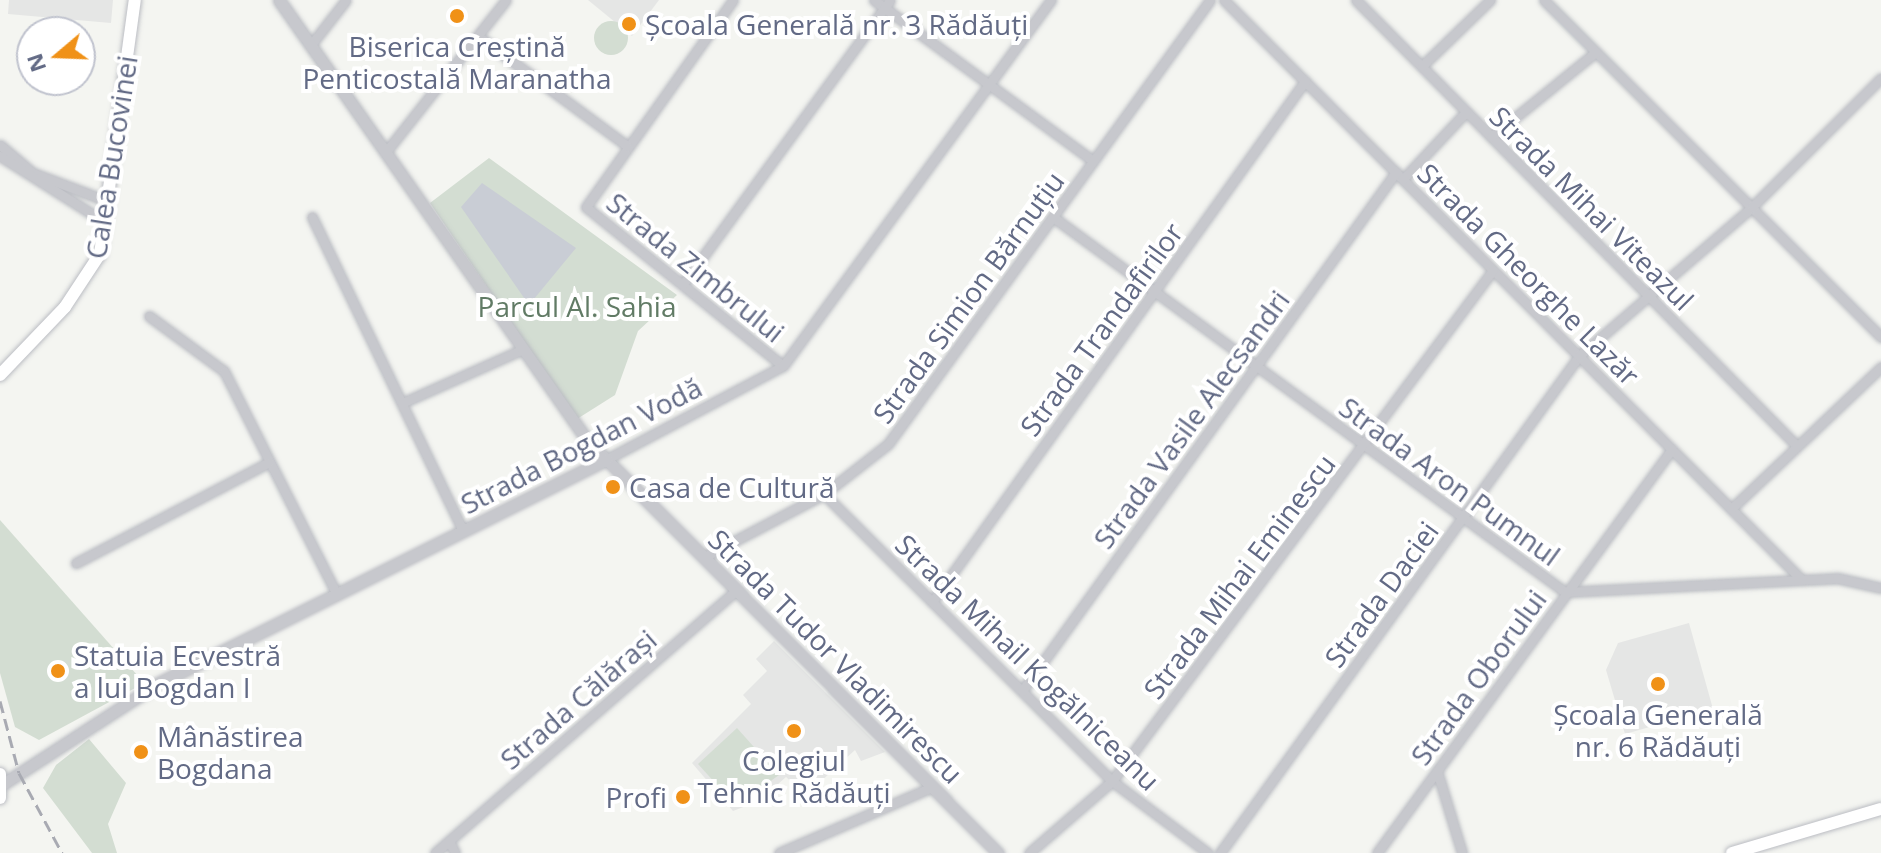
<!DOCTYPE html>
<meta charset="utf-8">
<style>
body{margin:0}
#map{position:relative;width:1881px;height:853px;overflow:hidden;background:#f4f5f1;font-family:"Open Sans",sans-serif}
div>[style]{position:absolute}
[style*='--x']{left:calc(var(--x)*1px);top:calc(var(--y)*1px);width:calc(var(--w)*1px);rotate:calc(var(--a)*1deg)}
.built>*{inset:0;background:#e5e6e5}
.green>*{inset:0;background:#d3ddd2}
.round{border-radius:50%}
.water>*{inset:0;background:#c9cdd5}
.roads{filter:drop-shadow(0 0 2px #bbbdc3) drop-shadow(0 0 2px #bbbdc3)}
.minor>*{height:9px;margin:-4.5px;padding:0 4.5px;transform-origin:4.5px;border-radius:4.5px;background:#c7c8cd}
.tertiary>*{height:11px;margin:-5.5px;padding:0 5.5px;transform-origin:5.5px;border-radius:5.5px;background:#c7c8cd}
.secondary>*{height:12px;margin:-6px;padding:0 6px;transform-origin:6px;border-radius:6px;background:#fff}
.rail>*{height:3px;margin-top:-1.5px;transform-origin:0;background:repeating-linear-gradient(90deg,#a8aab2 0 12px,transparent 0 18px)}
.dots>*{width:22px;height:22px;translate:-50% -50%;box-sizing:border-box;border:4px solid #fff;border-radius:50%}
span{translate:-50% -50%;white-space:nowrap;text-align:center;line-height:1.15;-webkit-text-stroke:8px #fff;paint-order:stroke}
.poi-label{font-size:28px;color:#626a85}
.left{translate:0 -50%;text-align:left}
.right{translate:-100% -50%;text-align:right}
.street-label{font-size:28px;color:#626a85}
.park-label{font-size:28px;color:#617b65}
.north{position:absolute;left:16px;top:16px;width:80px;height:80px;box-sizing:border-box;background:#fff;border:2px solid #c0c3ce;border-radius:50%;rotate:251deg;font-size:22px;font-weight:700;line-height:32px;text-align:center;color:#626a85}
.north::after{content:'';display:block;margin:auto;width:28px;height:36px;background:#f09117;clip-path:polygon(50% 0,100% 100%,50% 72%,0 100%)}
</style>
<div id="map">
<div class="built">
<i style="clip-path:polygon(9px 0,113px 0,111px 23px,8px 14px)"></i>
<i style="clip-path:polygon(588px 0,659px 0,632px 36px)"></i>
<i style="clip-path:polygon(1689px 623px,1713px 709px,1625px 734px,1606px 670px,1618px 643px)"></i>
<i style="clip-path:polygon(774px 641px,885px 752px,861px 761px,855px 750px,806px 795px,786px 777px,759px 801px,733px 811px,692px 763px,751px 704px,743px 695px,767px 671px,756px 659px)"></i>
</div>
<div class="green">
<i class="round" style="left:594px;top:21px;width:34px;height:34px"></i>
<i style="clip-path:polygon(489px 158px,677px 295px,638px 331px,615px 395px,577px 419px,430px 203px)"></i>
<i style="clip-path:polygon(0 520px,138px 676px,137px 687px,39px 740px,15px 727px,0 673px)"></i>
<i style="clip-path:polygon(737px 728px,779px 775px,736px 806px,698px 764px)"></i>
<i style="clip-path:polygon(89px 739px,126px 783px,108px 824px,117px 853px,92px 853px,43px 788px,56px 765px)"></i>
</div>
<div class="water">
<i style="clip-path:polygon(482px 183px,576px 248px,529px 305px,461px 207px)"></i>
</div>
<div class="roads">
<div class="minor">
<i style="--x:733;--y:0;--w:254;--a:125.4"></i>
<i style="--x:586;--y:207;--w:253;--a:38.9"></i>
<i style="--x:874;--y:0;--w:272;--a:36.3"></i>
<i style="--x:1224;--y:0;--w:819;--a:45.1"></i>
<i style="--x:1356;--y:0;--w:627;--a:45.32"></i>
<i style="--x:1544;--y:0;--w:477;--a:45"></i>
<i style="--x:478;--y:36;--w:185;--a:36.4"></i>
<i style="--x:310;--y:46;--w:58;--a:-52"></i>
<i style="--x:1422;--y:66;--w:95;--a:-44.1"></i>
<i style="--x:1491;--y:137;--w:135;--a:-39"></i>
<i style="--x:0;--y:145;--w:43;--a:40.3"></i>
<i style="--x:33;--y:173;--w:79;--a:20.7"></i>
<i style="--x:385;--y:153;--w:195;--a:-51.7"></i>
<i style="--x:0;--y:156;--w:124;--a:32.2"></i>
<i style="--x:1403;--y:179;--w:92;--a:-46.8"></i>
<i style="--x:312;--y:217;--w:348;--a:64.3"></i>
<i style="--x:1053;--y:217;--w:635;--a:36.22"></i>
<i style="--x:1565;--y:592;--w:272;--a:-2.9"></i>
<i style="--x:1837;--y:578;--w:45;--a:12.8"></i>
<i style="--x:683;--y:284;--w:351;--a:-53.9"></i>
<i style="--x:149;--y:316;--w:93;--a:36.3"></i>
<i style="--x:224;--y:371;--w:251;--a:63.2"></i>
<i style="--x:402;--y:403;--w:130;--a:-24"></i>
<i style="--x:607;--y:459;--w:199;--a:-27.9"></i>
<i style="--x:783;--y:366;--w:454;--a:-53.8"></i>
<i style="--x:824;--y:494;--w:407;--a:44.9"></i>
<i style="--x:1112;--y:781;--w:120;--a:36.9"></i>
<i style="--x:1731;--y:509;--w:207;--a:-43.4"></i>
<i style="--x:704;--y:557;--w:136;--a:-27.7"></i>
<i style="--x:824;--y:494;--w:81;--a:-38"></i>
<i style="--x:888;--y:444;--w:548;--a:-54.05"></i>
<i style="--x:76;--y:563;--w:218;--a:-27.6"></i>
<i style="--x:932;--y:602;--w:641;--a:-54.4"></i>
<i style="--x:1022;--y:691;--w:640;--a:-54.22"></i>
<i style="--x:1437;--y:771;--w:86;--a:73"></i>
<i style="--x:449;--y:841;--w:13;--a:63"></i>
<i style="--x:435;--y:853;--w:400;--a:-41.1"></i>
<i style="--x:779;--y:853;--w:167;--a:-23.3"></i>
<i style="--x:1029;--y:853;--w:110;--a:-40.9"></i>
<i style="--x:1112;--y:781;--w:637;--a:-53.29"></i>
<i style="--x:1220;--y:853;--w:613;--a:-54.16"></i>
<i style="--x:1579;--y:356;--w:228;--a:-40.7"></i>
<i style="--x:1752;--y:207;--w:182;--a:-45"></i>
<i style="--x:1377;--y:853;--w:500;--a:-53.86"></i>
</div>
<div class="tertiary">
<i style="--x:279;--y:0;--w:537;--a:55.01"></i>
<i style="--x:587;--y:440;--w:583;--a:45.14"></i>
<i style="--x:3;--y:784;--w:184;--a:-33"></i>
<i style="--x:157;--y:684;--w:503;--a:-26.57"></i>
</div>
<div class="secondary">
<i style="--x:0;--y:375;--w:94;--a:-46.3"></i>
<i style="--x:65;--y:307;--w:64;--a:-56.6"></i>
<i style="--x:100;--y:254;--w:256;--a:-82.2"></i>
<i style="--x:0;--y:774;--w:24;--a:90"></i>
<i style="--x:1732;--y:853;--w:155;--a:-16.5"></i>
</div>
</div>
<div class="rail">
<i style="--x:0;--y:701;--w:74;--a:75.2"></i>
<i style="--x:19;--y:773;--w:91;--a:61.7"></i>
</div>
<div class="dots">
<i style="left:457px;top:16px;background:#f09117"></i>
<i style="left:629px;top:24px;background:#f09117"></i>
<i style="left:613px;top:487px;background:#f09117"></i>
<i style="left:58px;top:671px;background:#f09117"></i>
<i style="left:1658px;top:684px;background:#f09117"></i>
<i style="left:794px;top:731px;background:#f09117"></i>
<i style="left:141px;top:752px;background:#f09117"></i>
<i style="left:683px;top:797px;background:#f09117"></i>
</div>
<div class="poi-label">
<span class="left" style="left:645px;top:24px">Școala Generală nr. 3 Rădăuți</span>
<span style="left:457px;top:62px">Biserica Creștină<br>Penticostală Maranatha</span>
<span class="left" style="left:629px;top:487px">Casa de Cultură</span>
<span class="left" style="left:74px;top:671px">Statuia Ecvestră<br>a lui Bogdan I</span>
<span style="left:1658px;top:730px">Școala Generală<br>nr. 6 Rădăuți</span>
<span class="left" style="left:157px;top:752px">Mânăstirea<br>Bogdana</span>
<span style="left:794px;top:776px">Colegiul<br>Tehnic Rădăuți</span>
<span class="right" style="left:667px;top:797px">Profi</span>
</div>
<div class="street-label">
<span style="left:111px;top:157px;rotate:-81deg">Calea Bucovinei</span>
<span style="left:1592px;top:208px;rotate:45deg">Strada Mihai Viteazul</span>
<span style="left:696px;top:267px;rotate:39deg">Strada Zimbrului</span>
<span style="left:1529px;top:274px;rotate:45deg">Strada Gheorghe Lazăr</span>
<span style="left:968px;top:297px;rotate:-54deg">Strada Simion Bărnuțiu</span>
<span style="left:1101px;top:329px;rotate:-54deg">Strada Trandafirilor</span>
<span style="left:1191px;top:419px;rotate:-54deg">Strada Vasile Alecsandri</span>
<span style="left:581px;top:445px;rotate:-27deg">Strada Bogdan Vodă</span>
<span style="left:1450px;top:481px;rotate:36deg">Strada Aron Pumnul</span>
<span style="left:1239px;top:576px;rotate:-53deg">Strada Mihai Eminescu</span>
<span style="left:1381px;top:594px;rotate:-54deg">Strada Daciei</span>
<span style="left:836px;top:656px;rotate:45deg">Strada Tudor Vladimirescu</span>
<span style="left:1028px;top:662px;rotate:44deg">Strada Mihail Kogălniceanu</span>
<span style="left:1478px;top:677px;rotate:-54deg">Strada Oborului</span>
<span style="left:578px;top:699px;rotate:-41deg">Strada Călărași</span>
</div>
<div class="park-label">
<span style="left:577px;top:306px">Parcul Al. Sahia</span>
</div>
<div class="north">N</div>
</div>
